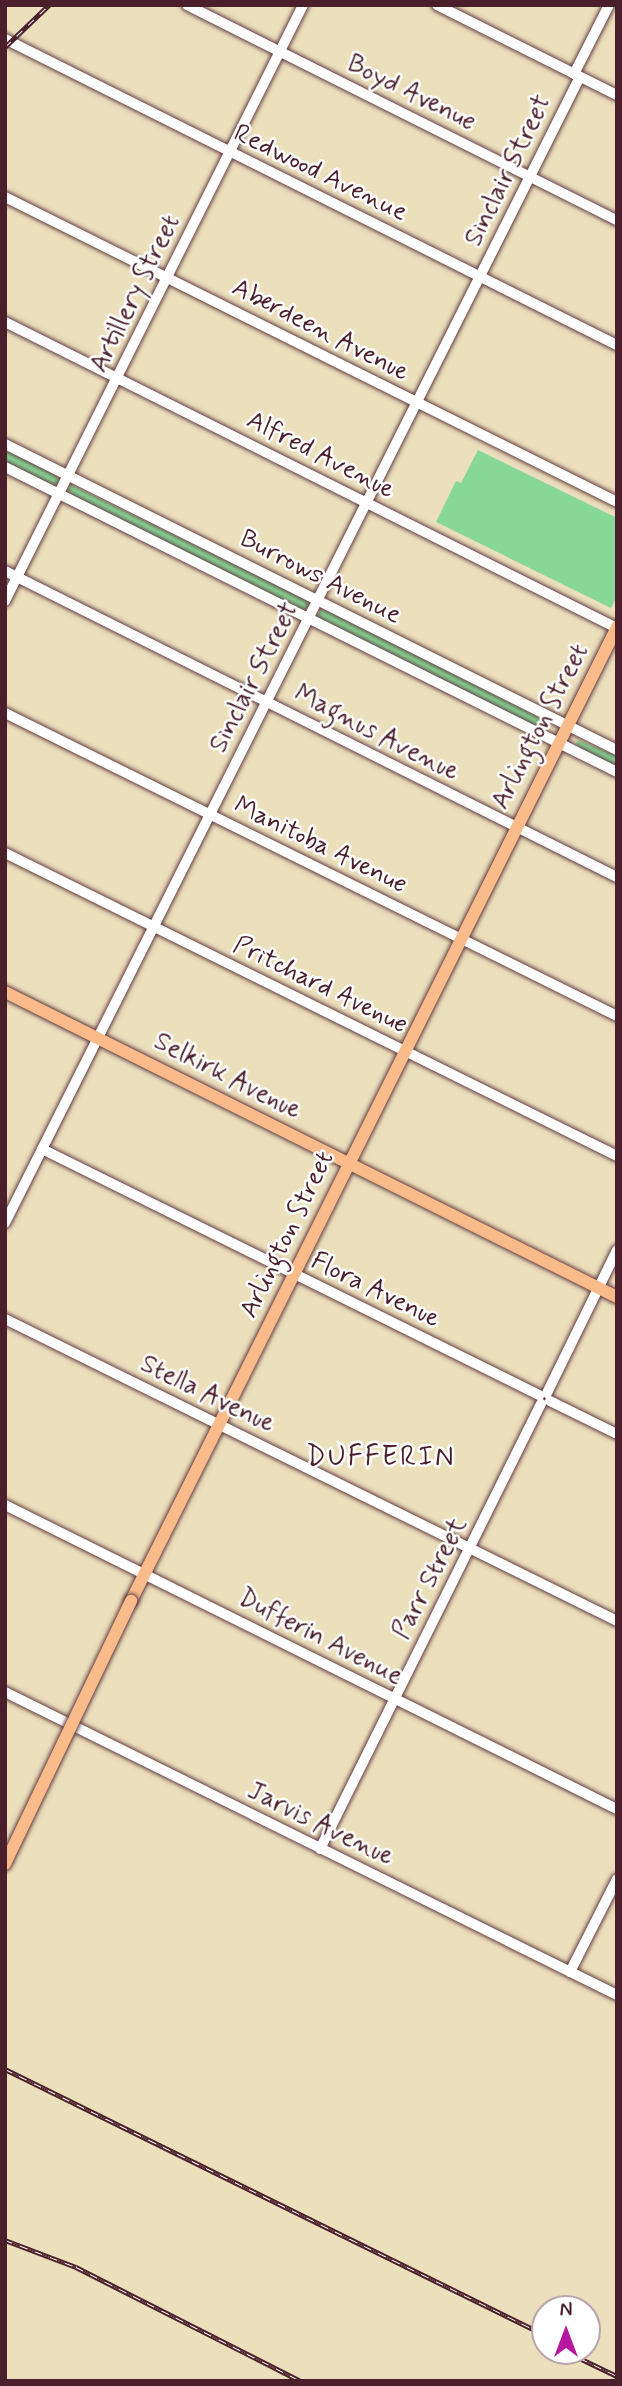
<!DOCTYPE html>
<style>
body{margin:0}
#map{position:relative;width:622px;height:2386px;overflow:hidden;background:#ecdfbc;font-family:Mynerve,sans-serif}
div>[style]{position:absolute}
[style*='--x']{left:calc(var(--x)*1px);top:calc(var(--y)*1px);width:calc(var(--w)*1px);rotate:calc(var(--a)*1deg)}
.green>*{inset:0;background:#87d796}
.roads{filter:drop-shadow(0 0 2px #623c41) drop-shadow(0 0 2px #623c41)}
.minor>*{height:10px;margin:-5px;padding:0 5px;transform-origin:5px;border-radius:5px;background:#fff}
.major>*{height:12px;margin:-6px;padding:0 6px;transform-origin:6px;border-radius:6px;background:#fabb8b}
.rail>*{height:5px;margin-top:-2.5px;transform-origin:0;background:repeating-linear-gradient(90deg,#fff 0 8px,#4a1f2b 0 16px);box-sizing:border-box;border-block:2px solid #4a1f2b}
.bridges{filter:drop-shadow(0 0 2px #623c41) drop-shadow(0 0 2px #623c41)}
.major-bridge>*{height:12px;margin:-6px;padding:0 6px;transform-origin:6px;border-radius:6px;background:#fabb8b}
span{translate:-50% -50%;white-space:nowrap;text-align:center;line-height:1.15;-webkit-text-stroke:5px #fff;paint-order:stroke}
.street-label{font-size:26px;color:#4a1f2b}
.neighbourhood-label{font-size:28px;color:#4a1f2b;letter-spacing:2px}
.frame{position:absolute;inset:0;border:7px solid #4a1f2b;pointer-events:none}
.north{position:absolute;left:531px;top:2295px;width:70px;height:70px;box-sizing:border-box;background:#fff;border:2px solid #b7a5aa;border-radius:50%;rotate:0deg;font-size:19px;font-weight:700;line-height:28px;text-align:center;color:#4a1f2b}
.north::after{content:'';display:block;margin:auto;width:24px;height:32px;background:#b5179e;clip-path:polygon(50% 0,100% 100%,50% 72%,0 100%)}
</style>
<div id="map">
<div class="green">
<i style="clip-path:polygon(5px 450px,57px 475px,59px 483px,52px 485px,5px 461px)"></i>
<i style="clip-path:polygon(478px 450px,617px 518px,617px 596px,611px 608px,436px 522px,456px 481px,461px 483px)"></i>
<i style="clip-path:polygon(71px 485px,307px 600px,309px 608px,302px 610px,72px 495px,68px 490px)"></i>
<i style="clip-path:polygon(321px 610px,326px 610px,535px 715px,550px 726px,549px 729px,530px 724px,321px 620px,318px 615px)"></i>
<i style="clip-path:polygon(578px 740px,617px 756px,617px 768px,583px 750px,576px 744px)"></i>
</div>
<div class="roads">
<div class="minor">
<i style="--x:187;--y:5;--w:481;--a:26.6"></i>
<i style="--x:437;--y:5;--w:201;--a:26.6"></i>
<i style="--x:5;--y:39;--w:684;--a:26.57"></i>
<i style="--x:574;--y:74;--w:77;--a:-63.1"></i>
<i style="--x:5;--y:197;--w:684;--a:26.49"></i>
<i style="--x:5;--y:322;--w:684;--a:26.57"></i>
<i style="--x:5;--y:444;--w:684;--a:26.57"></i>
<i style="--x:5;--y:467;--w:684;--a:26.49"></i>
<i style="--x:5;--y:571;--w:684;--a:26.57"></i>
<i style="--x:5;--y:601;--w:666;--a:-63.43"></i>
<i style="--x:5;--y:713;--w:683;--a:26.34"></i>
<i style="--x:5;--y:853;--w:683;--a:26.34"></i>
<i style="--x:42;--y:1149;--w:555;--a:26.33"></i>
<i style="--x:5;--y:1223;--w:1282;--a:-63.36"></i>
<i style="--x:5;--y:1319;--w:682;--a:26.26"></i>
<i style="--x:547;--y:1393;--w:159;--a:-63.9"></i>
<i style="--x:550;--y:1401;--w:75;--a:26.2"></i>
<i style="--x:5;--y:1505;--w:683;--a:26.42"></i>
<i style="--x:5;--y:1692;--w:683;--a:26.34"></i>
<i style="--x:320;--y:1849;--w:497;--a:-63.6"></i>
<i style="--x:570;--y:1972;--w:104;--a:-63.2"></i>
</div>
<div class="major">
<i style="--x:5;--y:992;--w:684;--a:26.49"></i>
<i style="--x:131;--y:1601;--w:1089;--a:-63.48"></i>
</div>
</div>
<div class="rail">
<i style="--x:5;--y:47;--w:61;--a:-43.7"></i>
<i style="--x:5;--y:2069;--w:602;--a:26.22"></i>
<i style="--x:5;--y:2240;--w:76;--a:20.8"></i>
<i style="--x:76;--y:2267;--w:252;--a:26.9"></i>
<i style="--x:565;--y:2351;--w:58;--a:25.7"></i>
</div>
<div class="bridges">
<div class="major-bridge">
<i style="--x:5;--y:1864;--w:292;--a:-64.4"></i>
</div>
</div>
<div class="street-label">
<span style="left:411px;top:94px;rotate:26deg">Boyd Avenue</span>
<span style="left:509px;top:171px;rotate:-64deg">Sinclair Street</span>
<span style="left:320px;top:174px;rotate:26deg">Redwood Avenue</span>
<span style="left:136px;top:294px;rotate:-64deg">Artillery Street</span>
<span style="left:320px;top:331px;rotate:27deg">Aberdeen Avenue</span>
<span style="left:320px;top:456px;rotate:27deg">Alfred Avenue</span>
<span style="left:320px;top:578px;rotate:27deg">Burrows Avenue</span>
<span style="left:255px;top:678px;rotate:-63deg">Sinclair Street</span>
<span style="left:541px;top:727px;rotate:-63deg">Arlington Street</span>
<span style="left:376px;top:734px;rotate:27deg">Magnus Avenue</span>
<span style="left:320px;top:846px;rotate:26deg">Manitoba Avenue</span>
<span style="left:320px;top:986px;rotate:26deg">Pritchard Avenue</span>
<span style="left:227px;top:1077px;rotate:27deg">Selkirk Avenue</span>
<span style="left:288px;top:1235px;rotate:-64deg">Arlington Street</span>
<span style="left:375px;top:1291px;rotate:26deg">Flora Avenue</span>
<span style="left:207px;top:1395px;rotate:26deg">Stella Avenue</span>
<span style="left:431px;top:1579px;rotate:-63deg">Parr Street</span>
<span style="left:320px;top:1638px;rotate:27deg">Dufferin Avenue</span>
<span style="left:320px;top:1825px;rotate:26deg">Jarvis Avenue</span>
</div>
<div class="neighbourhood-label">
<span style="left:381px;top:1458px">DUFFERIN</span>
</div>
<div class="frame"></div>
<div class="north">N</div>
</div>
